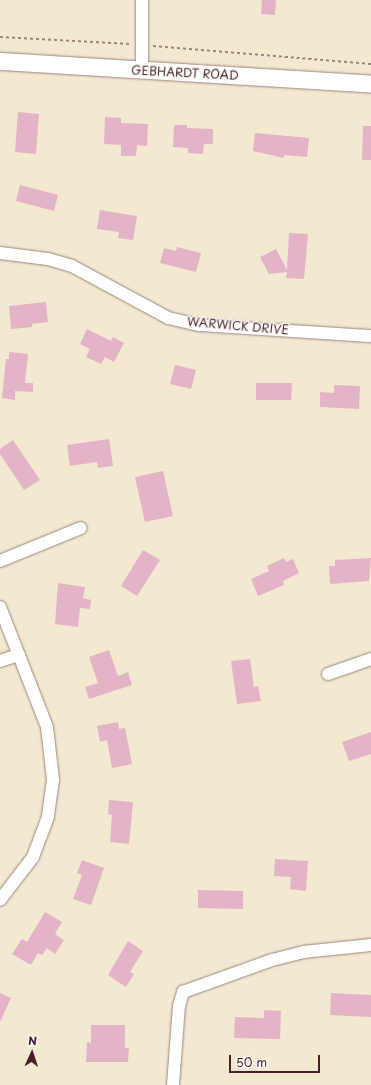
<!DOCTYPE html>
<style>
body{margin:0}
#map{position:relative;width:371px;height:1085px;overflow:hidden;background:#f3e8d0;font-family:"Playpen Sans",sans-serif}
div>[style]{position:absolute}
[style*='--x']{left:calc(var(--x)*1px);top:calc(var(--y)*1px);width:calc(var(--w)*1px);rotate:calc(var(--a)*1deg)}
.building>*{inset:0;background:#e3b3c8}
.path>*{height:2px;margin-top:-1px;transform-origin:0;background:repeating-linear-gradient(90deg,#9e847e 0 3px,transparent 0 6px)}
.roads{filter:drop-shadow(0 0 1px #9e847e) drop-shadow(0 0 1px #9e847e)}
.street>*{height:12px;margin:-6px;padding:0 6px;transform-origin:6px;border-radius:6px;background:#fff}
.secondary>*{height:17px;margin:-8.5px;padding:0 8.5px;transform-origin:8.5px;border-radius:8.5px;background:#fff}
span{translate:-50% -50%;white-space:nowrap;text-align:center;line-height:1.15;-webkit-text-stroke:3px #fdfcf7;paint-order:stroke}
.street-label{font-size:12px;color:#4a1f2b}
.north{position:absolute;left:12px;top:1033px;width:40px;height:40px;-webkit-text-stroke:3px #fdfcf7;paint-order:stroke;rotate:3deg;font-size:11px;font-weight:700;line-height:16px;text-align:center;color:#4a1f2b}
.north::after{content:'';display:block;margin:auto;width:14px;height:18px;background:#4a1f2b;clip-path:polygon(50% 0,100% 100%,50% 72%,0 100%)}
.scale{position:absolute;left:229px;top:1055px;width:91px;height:18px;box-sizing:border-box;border:2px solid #4a1f2b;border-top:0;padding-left:5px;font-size:12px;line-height:14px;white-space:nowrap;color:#4a1f2b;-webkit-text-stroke:3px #fdfcf7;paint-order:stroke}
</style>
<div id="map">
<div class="building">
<i style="clip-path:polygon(262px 0,276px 0,275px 15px,261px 14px)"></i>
<i style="clip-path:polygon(18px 112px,39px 114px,36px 154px,15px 152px)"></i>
<i style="clip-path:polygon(105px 117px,121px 118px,121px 123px,148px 124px,147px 146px,137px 145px,136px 156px,121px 156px,121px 145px,104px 144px)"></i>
<i style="clip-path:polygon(174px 125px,187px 125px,187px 128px,213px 129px,213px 144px,204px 144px,203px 154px,188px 153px,188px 148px,173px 147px)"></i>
<i style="clip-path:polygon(363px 126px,371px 126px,371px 160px,362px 160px)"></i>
<i style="clip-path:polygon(255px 133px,309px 138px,307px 157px,284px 155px,284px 158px,253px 151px)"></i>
<i style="clip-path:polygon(20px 185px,58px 195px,54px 211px,16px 201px)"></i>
<i style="clip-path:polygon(100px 210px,137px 216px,133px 240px,118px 238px,119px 232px,97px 229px)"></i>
<i style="clip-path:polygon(289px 233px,308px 234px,304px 279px,286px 278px,287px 272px,269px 274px,260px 257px,276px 249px,287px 270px)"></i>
<i style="clip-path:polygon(177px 247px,201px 253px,196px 272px,160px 263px,164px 248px,176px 251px)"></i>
<i style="clip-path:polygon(46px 302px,48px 322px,32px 324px,32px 327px,11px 329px,9px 306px)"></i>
<i style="clip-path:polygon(87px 329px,111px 341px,113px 337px,124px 343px,114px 362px,105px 357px,101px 364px,86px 357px,90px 349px,80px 344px)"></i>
<i style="clip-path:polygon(9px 352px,28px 354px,25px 383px,33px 383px,33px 392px,15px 391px,15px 400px,2px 398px,6px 359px,9px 359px)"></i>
<i style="clip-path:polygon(175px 365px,196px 370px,191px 389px,170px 384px)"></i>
<i style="clip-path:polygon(256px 383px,292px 383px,291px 400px,256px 400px)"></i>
<i style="clip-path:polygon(334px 385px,360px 386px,359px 409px,320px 407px,320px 392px,334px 393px)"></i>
<i style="clip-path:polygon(109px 439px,113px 466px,98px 468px,97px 462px,70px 466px,67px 445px)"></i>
<i style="clip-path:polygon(13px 440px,40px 480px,24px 490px,0 454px,0 449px)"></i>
<i style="clip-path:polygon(163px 471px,173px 516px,145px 522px,135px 477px)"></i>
<i style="clip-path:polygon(143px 550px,160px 560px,137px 596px,121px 586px)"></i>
<i style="clip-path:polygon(284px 558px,286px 562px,293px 559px,299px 573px,283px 581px,284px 585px,258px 596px,251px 579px,269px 571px,267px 566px)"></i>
<i style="clip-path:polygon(371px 558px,369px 581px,330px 584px,329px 566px,335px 566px,335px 560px)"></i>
<i style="clip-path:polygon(58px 583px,85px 587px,83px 598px,91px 600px,90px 609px,80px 608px,78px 627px,55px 624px)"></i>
<i style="clip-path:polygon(109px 650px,118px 676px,128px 672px,132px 685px,89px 699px,85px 687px,98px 683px,89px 657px)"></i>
<i style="clip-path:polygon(250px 659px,254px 687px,258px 686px,261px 701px,237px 704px,231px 661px)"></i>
<i style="clip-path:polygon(118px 722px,119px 729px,125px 728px,132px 764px,112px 768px,107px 740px,100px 742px,97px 726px)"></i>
<i style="clip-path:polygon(371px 732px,371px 754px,349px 761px,342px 742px)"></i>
<i style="clip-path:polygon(109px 800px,133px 802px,129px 844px,110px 842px,112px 815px,108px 814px)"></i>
<i style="clip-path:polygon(275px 859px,308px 861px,306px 891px,290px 889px,291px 877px,274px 876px)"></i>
<i style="clip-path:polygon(82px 860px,104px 868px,91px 905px,73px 899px,82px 875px,77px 873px)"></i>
<i style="clip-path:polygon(198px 890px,243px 891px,243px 909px,198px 908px)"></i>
<i style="clip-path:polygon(45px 912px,62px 922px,55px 934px,64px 940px,55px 954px,47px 948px,42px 955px,38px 953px,31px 965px,12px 954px,22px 939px,27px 942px)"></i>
<i style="clip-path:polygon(128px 941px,143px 951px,130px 972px,134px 974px,126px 987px,108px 975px)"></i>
<i style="clip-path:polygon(0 993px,11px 998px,0 1022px)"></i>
<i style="clip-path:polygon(331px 993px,371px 995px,371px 1017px,330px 1015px)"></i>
<i style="clip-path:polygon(264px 1010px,281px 1011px,280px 1039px,234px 1038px,235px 1017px,264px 1018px)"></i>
<i style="clip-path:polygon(91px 1025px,125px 1025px,125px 1048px,129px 1048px,128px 1062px,86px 1062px,87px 1042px,91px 1043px)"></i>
</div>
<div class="path">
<i style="--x:0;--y:37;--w:131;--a:3.1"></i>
<i style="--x:153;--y:46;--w:219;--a:4.7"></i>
</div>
<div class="roads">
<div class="street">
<i style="--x:142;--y:70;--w:70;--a:-90"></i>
<i style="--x:0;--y:253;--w:48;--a:7.1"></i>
<i style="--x:48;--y:259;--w:25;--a:16"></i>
<i style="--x:72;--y:266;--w:109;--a:28.4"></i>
<i style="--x:168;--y:318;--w:32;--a:13"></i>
<i style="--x:199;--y:325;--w:172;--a:3.7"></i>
<i style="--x:0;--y:561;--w:87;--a:-22.2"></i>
<i style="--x:0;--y:607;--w:129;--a:68.6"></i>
<i style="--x:47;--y:727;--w:53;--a:83.5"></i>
<i style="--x:53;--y:780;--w:37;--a:98"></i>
<i style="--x:48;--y:817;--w:43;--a:110.6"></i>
<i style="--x:33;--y:857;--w:54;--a:127.5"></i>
<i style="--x:0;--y:661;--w:20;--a:-18"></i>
<i style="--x:328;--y:674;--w:46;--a:-19.2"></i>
<i style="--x:173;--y:1085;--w:79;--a:-85.7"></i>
<i style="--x:179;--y:1006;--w:15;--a:-74"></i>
<i style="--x:183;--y:992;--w:95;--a:-19.8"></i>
<i style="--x:272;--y:960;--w:32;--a:-14"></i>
<i style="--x:303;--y:952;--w:68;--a:-5.9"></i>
</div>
<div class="secondary">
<i style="--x:0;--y:61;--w:372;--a:3.5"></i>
</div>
</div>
<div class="street-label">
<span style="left:185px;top:73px;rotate:3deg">GEBHARDT ROAD</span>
<span style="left:238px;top:326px;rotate:5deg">WARWICK DRIVE</span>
</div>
<div class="north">N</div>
<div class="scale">50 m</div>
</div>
